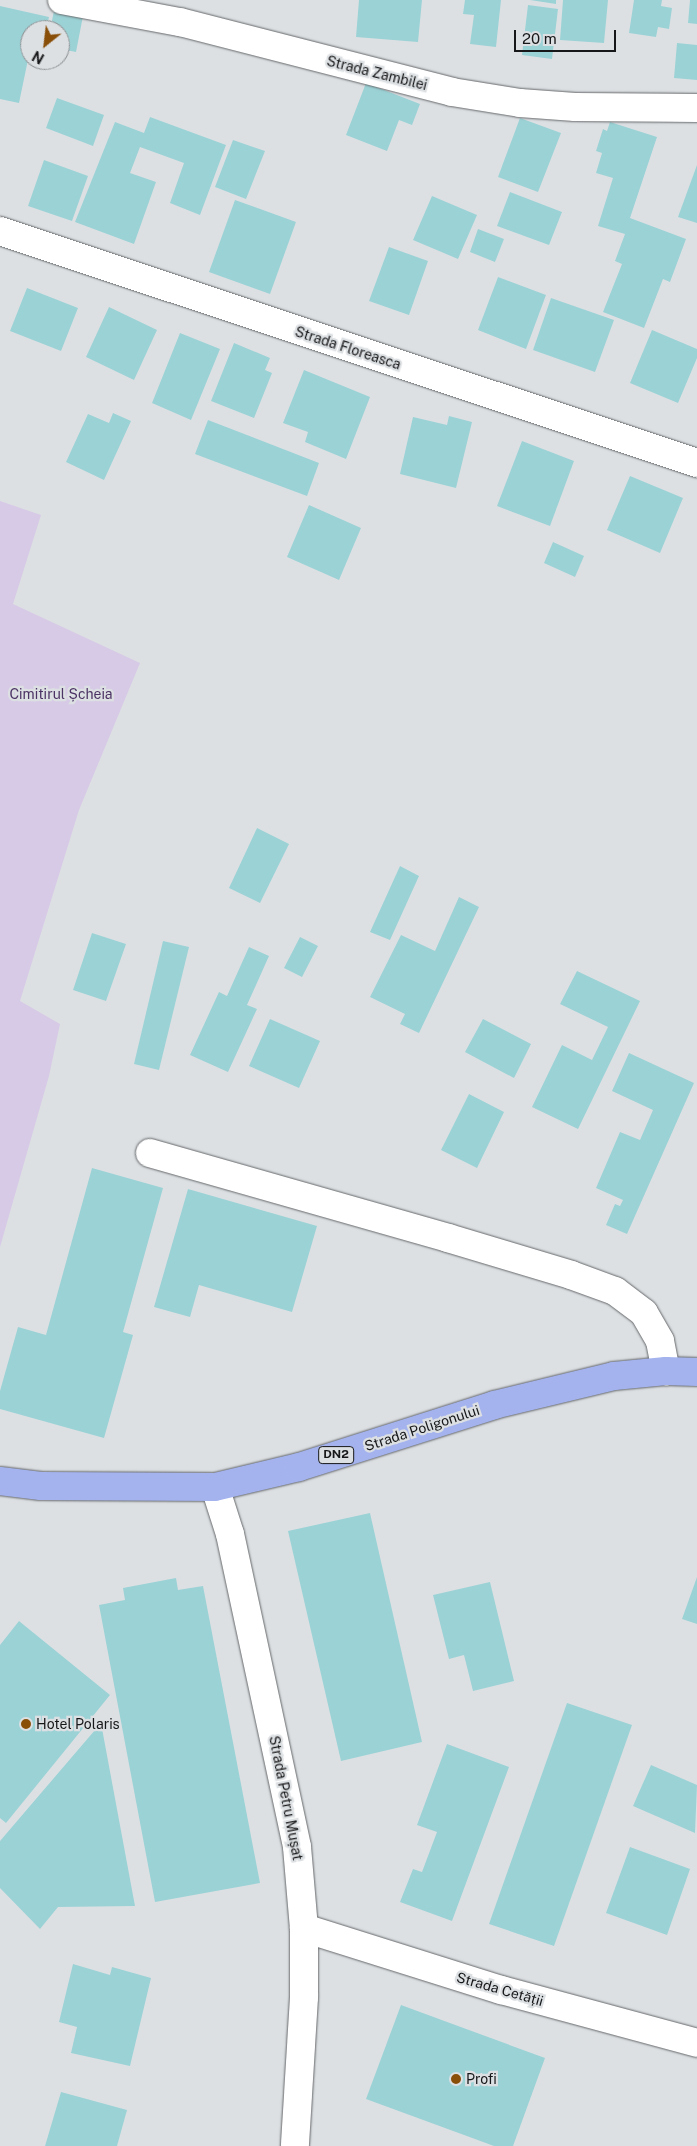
<!DOCTYPE html>
<meta charset="utf-8">
<style>
body{margin:0}
#map{position:relative;width:697px;height:2146px;overflow:hidden;background:#dde0e3;font-family:"Public Sans",sans-serif}
div>[style]{position:absolute}
[style*='--x']{left:calc(var(--x)*1px);top:calc(var(--y)*1px);width:calc(var(--w)*1px);rotate:calc(var(--a)*1deg)}
.green>*{inset:0;background:#d7cae6}
.building>*{inset:0;background:#9bd2d6}
.roads{filter:drop-shadow(0 0 1px #66696b) drop-shadow(0 0 1px #66696b)}
.minor>*{height:28px;margin:-14px;padding:0 14px;transform-origin:14px;border-radius:14px;background:#fff}
.primary>*{height:28px;margin:-14px;padding:0 14px;transform-origin:14px;border-radius:14px;background:#a4b3ee}
.dots>*{width:14px;height:14px;translate:-50% -50%;box-sizing:border-box;border:2px solid #dde0e3;border-radius:50%}
span{translate:-50% -50%;white-space:nowrap;text-align:center;line-height:1.15;-webkit-text-stroke:4.5px #dde0e3;paint-order:stroke}
.shield-label span{padding:1px 4px;background:#dde0e3;border:1px solid;border-radius:4px;-webkit-text-stroke-width:0}
.shield-label{font-size:12px;color:#161718;font-weight:700}
.street-label{font-size:14px;color:#161718}
.park-label{font-size:14px;color:#4c3365}
.poi-label{font-size:14px;color:#161718}
.left{translate:0 -50%;text-align:left}
.north{position:absolute;left:20px;top:20px;width:50px;height:50px;box-sizing:border-box;background:#dde0e3;border:1px solid #8d9092;border-radius:50%;rotate:209deg;font-size:14px;font-weight:700;line-height:20px;text-align:center;color:#161718}
.north::after{content:'';display:block;margin:auto;width:18px;height:22px;background:#894f09;clip-path:polygon(50% 0,100% 100%,50% 72%,0 100%)}
.scale{position:absolute;left:514px;top:30px;width:102px;height:22px;box-sizing:border-box;border:2px solid #161718;border-top:0;padding-left:6px;font-size:15px;line-height:18px;white-space:nowrap;color:#161718;-webkit-text-stroke:4px #dde0e3;paint-order:stroke}
</style>
<div id="map">
<div class="green">
<i style="clip-path:polygon(0 501px,41px 515px,13px 604px,140px 663px,79px 810px,20px 1001px,60px 1024px,49px 1076px,0 1247px)"></i>
</div>
<div class="building">
<i style="clip-path:polygon(359px 0,422px 0,418px 42px,356px 37px)"></i>
<i style="clip-path:polygon(465px 0,501px 0,496px 47px,470px 44px,474px 15px,463px 14px)"></i>
<i style="clip-path:polygon(530px 0,556px 0,556px 4px)"></i>
<i style="clip-path:polygon(563px 0,608px 0,604px 43px,560px 40px)"></i>
<i style="clip-path:polygon(634px 0,662px 0,661px 6px,672px 8px,669px 29px,658px 27px,656px 37px,629px 33px)"></i>
<i style="clip-path:polygon(690px 0,697px 0,697px 24px,688px 23px)"></i>
<i style="clip-path:polygon(528px 5px,558px 9px,552px 59px,522px 55px)"></i>
<i style="clip-path:polygon(0 6px,49px 17px,46px 30px,30px 30px,30px 50px,19px 103px,0 99px)"></i>
<i style="clip-path:polygon(54px 11px,83px 16px,76px 52px,60px 49px,60px 30px,50px 30px)"></i>
<i style="clip-path:polygon(677px 43px,697px 45px,697px 80px,674px 78px)"></i>
<i style="clip-path:polygon(366px 83px,420px 104px,412px 125px,399px 120px,387px 151px,346px 135px)"></i>
<i style="clip-path:polygon(57px 98px,104px 115px,93px 146px,46px 128px)"></i>
<i style="clip-path:polygon(150px 117px,226px 145px,200px 215px,170px 203px,184px 163px,140px 147px,130px 173px,156px 182px,134px 244px,75px 222px,115px 122px,144px 133px)"></i>
<i style="clip-path:polygon(520px 118px,561px 133px,538px 192px,498px 177px)"></i>
<i style="clip-path:polygon(610px 122px,657px 137px,630px 218px,686px 239px,670px 282px,663px 279px,644px 328px,603px 312px,622px 264px,615px 261px,625px 234px,598px 226px,613px 178px,596px 173px,602px 153px,596px 151px,603px 129px,607px 131px)"></i>
<i style="clip-path:polygon(233px 140px,265px 151px,246px 199px,215px 187px)"></i>
<i style="clip-path:polygon(44px 160px,88px 176px,72px 221px,28px 206px)"></i>
<i style="clip-path:polygon(697px 165px,697px 223px,678px 217px)"></i>
<i style="clip-path:polygon(510px 192px,562px 212px,549px 245px,497px 226px)"></i>
<i style="clip-path:polygon(432px 196px,477px 215px,458px 259px,413px 240px)"></i>
<i style="clip-path:polygon(235px 200px,296px 222px,270px 294px,209px 272px)"></i>
<i style="clip-path:polygon(478px 229px,504px 239px,495px 262px,470px 252px)"></i>
<i style="clip-path:polygon(389px 247px,428px 261px,409px 315px,369px 301px)"></i>
<i style="clip-path:polygon(498px 277px,546px 295px,526px 349px,478px 330px)"></i>
<i style="clip-path:polygon(27px 288px,78px 308px,61px 351px,10px 331px)"></i>
<i style="clip-path:polygon(551px 298px,614px 320px,595px 372px,533px 350px)"></i>
<i style="clip-path:polygon(109px 307px,157px 330px,134px 380px,86px 357px)"></i>
<i style="clip-path:polygon(652px 330px,697px 349px,697px 358px,678px 403px,630px 383px)"></i>
<i style="clip-path:polygon(180px 333px,220px 349px,191px 420px,152px 403px)"></i>
<i style="clip-path:polygon(234px 343px,270px 358px,265px 370px,272px 373px,254px 418px,211px 401px)"></i>
<i style="clip-path:polygon(304px 370px,370px 397px,346px 459px,305px 442px,308px 432px,283px 423px)"></i>
<i style="clip-path:polygon(113px 413px,131px 421px,104px 480px,66px 462px,88px 414px,109px 423px)"></i>
<i style="clip-path:polygon(449px 416px,472px 422px,456px 488px,400px 474px,413px 417px,447px 425px)"></i>
<i style="clip-path:polygon(208px 420px,319px 463px,307px 496px,195px 454px)"></i>
<i style="clip-path:polygon(522px 441px,574px 461px,550px 526px,497px 506px)"></i>
<i style="clip-path:polygon(630px 476px,683px 498px,660px 553px,607px 530px)"></i>
<i style="clip-path:polygon(309px 505px,361px 528px,339px 580px,287px 557px)"></i>
<i style="clip-path:polygon(553px 542px,584px 556px,575px 577px,544px 563px)"></i>
<i style="clip-path:polygon(257px 828px,289px 844px,260px 903px,229px 888px)"></i>
<i style="clip-path:polygon(400px 866px,419px 876px,390px 940px,370px 932px)"></i>
<i style="clip-path:polygon(459px 897px,479px 907px,419px 1033px,400px 1024px,405px 1014px,370px 997px,401px 935px,435px 951px)"></i>
<i style="clip-path:polygon(92px 933px,126px 944px,106px 1001px,73px 990px)"></i>
<i style="clip-path:polygon(300px 937px,318px 946px,302px 977px,284px 968px)"></i>
<i style="clip-path:polygon(163px 941px,189px 947px,159px 1070px,134px 1064px)"></i>
<i style="clip-path:polygon(249px 947px,269px 956px,247px 1005px,257px 1009px,228px 1072px,190px 1055px,219px 992px,227px 996px)"></i>
<i style="clip-path:polygon(577px 971px,640px 1001px,578px 1129px,532px 1107px,562px 1045px,592px 1060px,608px 1027px,560px 1004px)"></i>
<i style="clip-path:polygon(270px 1019px,320px 1041px,299px 1088px,249px 1066px)"></i>
<i style="clip-path:polygon(483px 1019px,531px 1044px,514px 1078px,465px 1052px)"></i>
<i style="clip-path:polygon(629px 1053px,694px 1083px,627px 1234px,606px 1225px,615px 1204px,620px 1206px,623px 1200px,596px 1188px,620px 1132px,640px 1140px,653px 1110px,612px 1091px)"></i>
<i style="clip-path:polygon(469px 1094px,504px 1112px,477px 1168px,441px 1150px)"></i>
<i style="clip-path:polygon(92px 1168px,163px 1188px,123px 1332px,133px 1335px,104px 1438px,0 1409px,0 1391px,18px 1327px,46px 1335px)"></i>
<i style="clip-path:polygon(188px 1189px,317px 1226px,292px 1312px,199px 1285px,190px 1317px,154px 1307px)"></i>
<i style="clip-path:polygon(370px 1513px,422px 1742px,341px 1761px,288px 1531px)"></i>
<i style="clip-path:polygon(697px 1577px,697px 1624px,682px 1619px)"></i>
<i style="clip-path:polygon(176px 1578px,178px 1590px,203px 1586px,260px 1883px,155px 1902px,99px 1605px,125px 1600px,123px 1588px)"></i>
<i style="clip-path:polygon(490px 1582px,514px 1681px,473px 1691px,464px 1655px,449px 1659px,433px 1595px)"></i>
<i style="clip-path:polygon(19px 1621px,110px 1695px,6px 1823px,0 1818px,0 1645px)"></i>
<i style="clip-path:polygon(567px 1703px,632px 1725px,554px 1946px,489px 1924px)"></i>
<i style="clip-path:polygon(101px 1723px,135px 1906px,58px 1907px,40px 1929px,0 1888px,0 1841px)"></i>
<i style="clip-path:polygon(447px 1744px,509px 1767px,452px 1921px,400px 1902px,413px 1869px,422px 1872px,437px 1832px,417px 1825px)"></i>
<i style="clip-path:polygon(651px 1765px,697px 1785px,695px 1833px,633px 1806px)"></i>
<i style="clip-path:polygon(630px 1847px,690px 1869px,667px 1935px,606px 1913px)"></i>
<i style="clip-path:polygon(73px 1964px,110px 1975px,112px 1967px,151px 1978px,130px 2066px,71px 2053px,77px 2027px,59px 2022px)"></i>
<i style="clip-path:polygon(401px 2005px,545px 2058px,513px 2146px,494px 2146px,366px 2099px)"></i>
<i style="clip-path:polygon(61px 2092px,127px 2110px,117px 2146px,45px 2146px)"></i>
</div>
<div class="roads">
<div class="minor">
<i style="--x:62;--y:0;--w:120;--a:10.6"></i>
<i style="--x:180;--y:22;--w:281;--a:14.4"></i>
<i style="--x:452;--y:92;--w:69;--a:9.2"></i>
<i style="--x:520;--y:103;--w:55;--a:4.2"></i>
<i style="--x:575;--y:107;--w:122;--a:0.5"></i>
<i style="--x:0;--y:231;--w:735;--a:18.41"></i>
<i style="--x:150;--y:1153;--w:310;--a:15.9"></i>
<i style="--x:448;--y:1238;--w:128;--a:16.7"></i>
<i style="--x:571;--y:1275;--w:47;--a:20"></i>
<i style="--x:615;--y:1291;--w:36;--a:37"></i>
<i style="--x:644;--y:1313;--w:32;--a:60"></i>
<i style="--x:660;--y:1341;--w:31;--a:79"></i>
<i style="--x:215;--y:1487;--w:49;--a:72.3"></i>
<i style="--x:230;--y:1534;--w:320;--a:77.9"></i>
<i style="--x:297;--y:1847;--w:81;--a:85.1"></i>
<i style="--x:304;--y:1928;--w:69;--a:90"></i>
<i style="--x:304;--y:1997;--w:149;--a:93.5"></i>
<i style="--x:304;--y:1928;--w:207;--a:17.5"></i>
<i style="--x:501;--y:1990;--w:203;--a:15.1"></i>
</div>
<div class="primary">
<i style="--x:0;--y:1481;--w:41;--a:7"></i>
<i style="--x:41;--y:1486;--w:174;--a:0.3"></i>
<i style="--x:215;--y:1487;--w:86;--a:-13.4"></i>
<i style="--x:299;--y:1467;--w:205;--a:-17.6"></i>
<i style="--x:494;--y:1405;--w:123;--a:-13.6"></i>
<i style="--x:614;--y:1376;--w:52;--a:-5.5"></i>
<i style="--x:666;--y:1371;--w:31;--a:2"></i>
</div>
</div>
<div class="dots">
<i style="left:26px;top:1724px;background:#894f09"></i>
<i style="left:456px;top:2079px;background:#894f09"></i>
</div>
<div class="shield-label">
<span style="left:336px;top:1455px">DN2</span>
</div>
<div class="street-label">
<span style="left:377px;top:73px;rotate:14deg">Strada Zambilei</span>
<span style="left:348px;top:348px;rotate:18deg">Strada Floreasca</span>
<span style="left:422px;top:1428px;rotate:-18deg">Strada Poligonului</span>
<span style="left:286px;top:1798px;rotate:79deg">Strada Petru Mușat</span>
<span style="left:500px;top:1989px;rotate:16deg">Strada Cetății</span>
</div>
<div class="park-label">
<span style="left:61px;top:694px">Cimitirul Șcheia</span>
</div>
<div class="poi-label">
<span class="left" style="left:36px;top:1724px">Hotel Polaris</span>
<span class="left" style="left:466px;top:2079px">Profi</span>
</div>
<div class="north">N</div>
<div class="scale">20 m</div>
</div>
